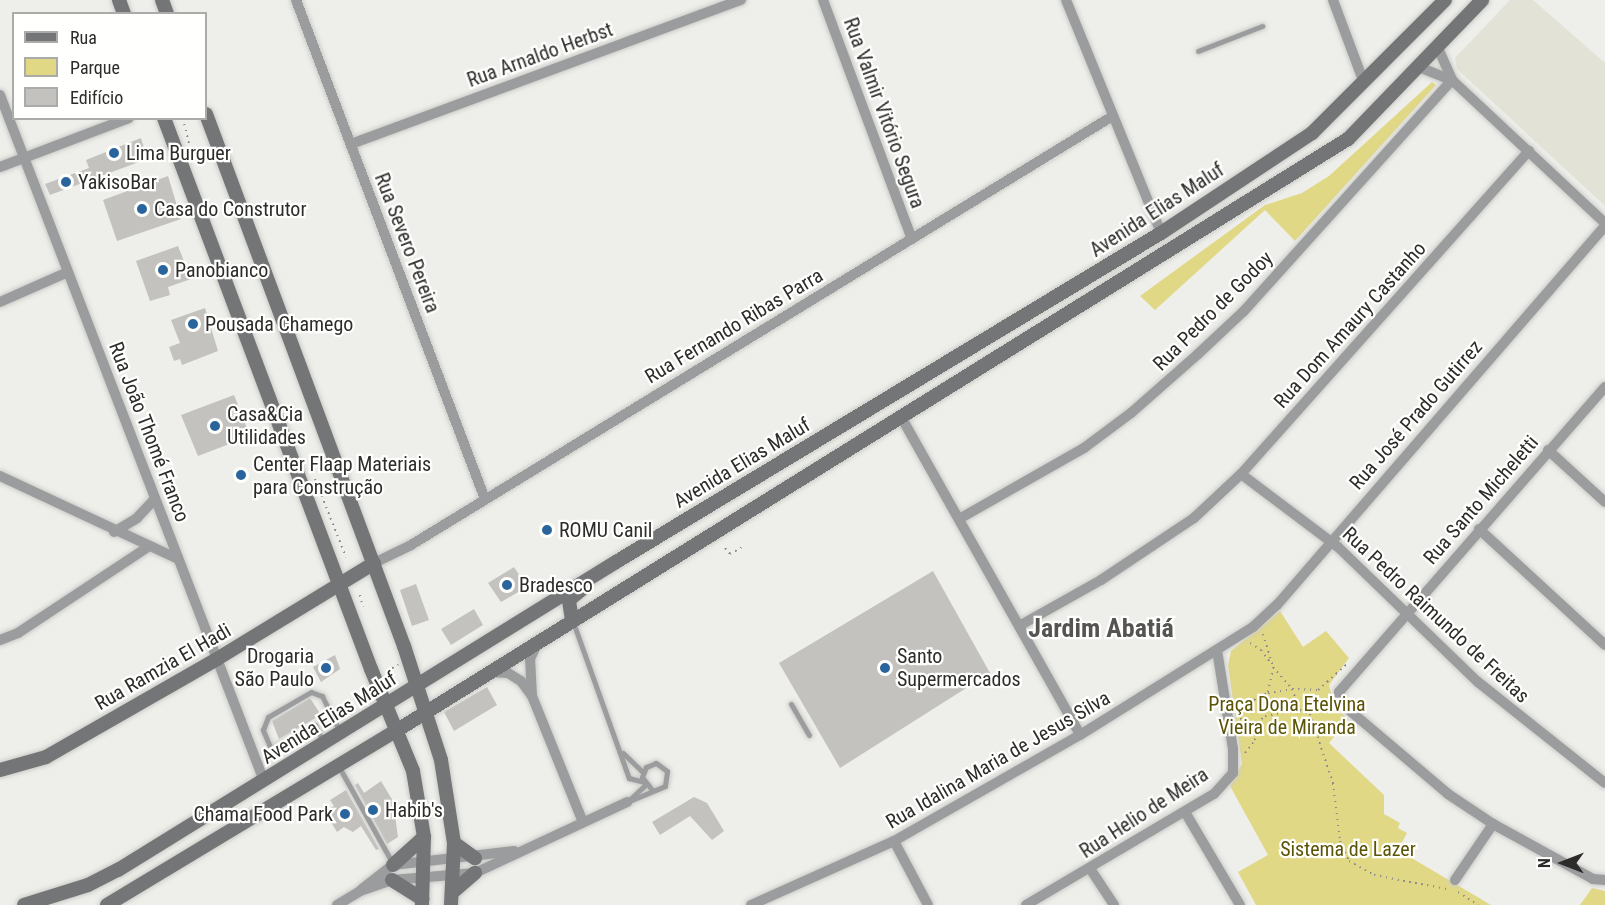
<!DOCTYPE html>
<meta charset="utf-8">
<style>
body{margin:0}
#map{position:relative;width:1605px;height:905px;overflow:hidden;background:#eeeeea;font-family:"Roboto Condensed",sans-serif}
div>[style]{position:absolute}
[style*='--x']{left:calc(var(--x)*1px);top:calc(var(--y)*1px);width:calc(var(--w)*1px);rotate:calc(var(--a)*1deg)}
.built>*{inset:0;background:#e3e2d7}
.green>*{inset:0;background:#e1d886}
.building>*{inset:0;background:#c3c2bf}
.path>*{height:2px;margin-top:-1px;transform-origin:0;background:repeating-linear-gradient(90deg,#8d8c8a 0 1.5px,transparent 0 6px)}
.roads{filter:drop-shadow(0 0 2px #cbcbc8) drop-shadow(0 0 2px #cbcbc8)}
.lane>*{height:5px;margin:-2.5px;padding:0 2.5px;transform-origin:2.5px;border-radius:2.5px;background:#9b9c9d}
.street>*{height:10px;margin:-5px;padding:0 5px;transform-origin:5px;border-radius:5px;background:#9b9c9d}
.secondary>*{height:14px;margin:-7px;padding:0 7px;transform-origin:7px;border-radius:7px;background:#737576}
.dots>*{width:16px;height:16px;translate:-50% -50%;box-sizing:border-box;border:3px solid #fffffe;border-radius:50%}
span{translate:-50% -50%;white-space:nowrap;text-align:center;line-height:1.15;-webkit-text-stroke:4.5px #fffffe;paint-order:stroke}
.street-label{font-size:20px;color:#2d2c2b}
.poi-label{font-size:20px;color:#2d2c2b}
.left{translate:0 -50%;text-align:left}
.right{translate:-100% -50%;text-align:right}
.park-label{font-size:20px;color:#5b5306}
.district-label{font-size:26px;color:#555452;font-weight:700}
.legend{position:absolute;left:12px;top:12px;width:195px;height:108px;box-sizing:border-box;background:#fffffe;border:2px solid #ababaa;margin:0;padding:8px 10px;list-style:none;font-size:18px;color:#2d2c2b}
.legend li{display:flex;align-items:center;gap:12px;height:30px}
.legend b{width:30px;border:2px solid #ababaa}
.north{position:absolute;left:1533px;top:833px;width:60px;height:60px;-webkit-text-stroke:4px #fffffe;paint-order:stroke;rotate:270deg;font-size:16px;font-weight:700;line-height:24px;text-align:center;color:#2d2c2b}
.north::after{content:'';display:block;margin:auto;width:21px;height:27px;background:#2d2c2b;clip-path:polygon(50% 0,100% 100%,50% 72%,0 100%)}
</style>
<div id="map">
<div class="built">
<i style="clip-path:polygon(1510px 0,1533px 0,1605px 63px,1605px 206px,1457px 69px,1455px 58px)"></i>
</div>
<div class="green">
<i style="clip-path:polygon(1432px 82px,1436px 85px,1295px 241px,1265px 210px,1155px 310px,1140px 296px,1265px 205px,1302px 193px,1329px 176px)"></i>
<i style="clip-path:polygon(1280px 611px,1303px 647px,1326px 631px,1349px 658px,1329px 685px,1334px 704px,1348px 720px,1329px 743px,1384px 795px,1384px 814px,1400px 823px,1398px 828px,1407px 833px,1398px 850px,1491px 905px,1256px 905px,1238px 872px,1268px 855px,1230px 786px,1242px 764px,1228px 665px,1231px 651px)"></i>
<i style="clip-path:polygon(1592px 888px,1605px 891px,1605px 905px,1580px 905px)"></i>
</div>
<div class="building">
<i style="clip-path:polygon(141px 138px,147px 159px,50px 195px,45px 184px,89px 168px,86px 160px)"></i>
<i style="clip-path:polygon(168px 176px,181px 219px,117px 241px,103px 200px)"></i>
<i style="clip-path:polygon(178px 246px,191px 279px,168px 287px,170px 295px,150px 301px,136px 261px)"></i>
<i style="clip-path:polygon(205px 308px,218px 351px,182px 365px,180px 359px,174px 361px,169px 347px,180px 343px,171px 320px)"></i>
<i style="clip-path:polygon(234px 395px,250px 436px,198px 456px,181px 415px)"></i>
<i style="clip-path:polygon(514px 567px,527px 587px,501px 602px,488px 583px)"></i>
<i style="clip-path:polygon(933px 571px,990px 673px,840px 768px,779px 663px)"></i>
<i style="clip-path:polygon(416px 584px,429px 620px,412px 626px,400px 590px)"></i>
<i style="clip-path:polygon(474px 609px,483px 625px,451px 645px,441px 629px)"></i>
<i style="clip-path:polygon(335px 655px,340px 669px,321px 682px,313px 667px)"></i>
<i style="clip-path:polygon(487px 687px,497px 705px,454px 731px,444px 712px)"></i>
<i style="clip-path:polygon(310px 698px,321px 715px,279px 739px,272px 721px)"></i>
<i style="clip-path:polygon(381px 781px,393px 801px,398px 837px,387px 844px,355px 785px,358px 783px,364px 793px)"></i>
<i style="clip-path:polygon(346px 790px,379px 849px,376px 850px,361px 826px,353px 832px,344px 827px,337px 832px,324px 811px,334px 806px,330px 800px)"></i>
<i style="clip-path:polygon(694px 797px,707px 803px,724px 831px,712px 840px,690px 816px,660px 835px,652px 822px)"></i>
</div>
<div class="path">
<i style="--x:183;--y:118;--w:31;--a:77"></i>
<i style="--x:315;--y:479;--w:84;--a:68.3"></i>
<i style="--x:725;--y:548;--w:8;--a:50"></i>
<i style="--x:730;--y:554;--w:13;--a:-29"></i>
<i style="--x:360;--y:595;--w:12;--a:76"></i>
<i style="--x:1263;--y:634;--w:34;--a:73"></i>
<i style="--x:1273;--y:667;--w:29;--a:49"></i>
<i style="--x:1292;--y:689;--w:26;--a:2"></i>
<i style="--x:1318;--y:690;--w:39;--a:-42"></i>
<i style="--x:1250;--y:643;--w:13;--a:32"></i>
<i style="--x:1261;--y:650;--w:14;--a:54"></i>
<i style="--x:387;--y:671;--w:13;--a:-29"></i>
<i style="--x:1268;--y:692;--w:25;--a:-78"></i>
<i style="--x:1238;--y:708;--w:34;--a:-27"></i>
<i style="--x:1268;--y:693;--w:24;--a:-9"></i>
<i style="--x:1292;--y:689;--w:22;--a:69"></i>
<i style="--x:1240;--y:712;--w:20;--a:81"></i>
<i style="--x:1245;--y:753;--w:16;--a:-52"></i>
<i style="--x:1255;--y:740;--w:17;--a:-83"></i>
<i style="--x:1257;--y:723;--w:11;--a:-41"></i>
<i style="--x:1265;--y:716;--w:36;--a:-10"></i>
<i style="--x:1300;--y:710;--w:11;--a:22"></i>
<i style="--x:1310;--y:714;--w:73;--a:71.6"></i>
<i style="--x:1333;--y:783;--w:58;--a:83.1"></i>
<i style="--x:1340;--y:841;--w:22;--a:66"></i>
<i style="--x:1349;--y:861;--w:29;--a:29"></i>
<i style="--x:1374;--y:875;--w:74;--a:10.9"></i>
<i style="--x:1458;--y:892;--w:24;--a:33"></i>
</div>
<div class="roads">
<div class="lane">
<i style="--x:1198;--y:51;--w:69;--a:-21.3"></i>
<i style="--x:573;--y:622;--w:166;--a:70.3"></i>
<i style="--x:629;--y:778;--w:16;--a:15"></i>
<i style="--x:791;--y:704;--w:36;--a:60"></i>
<i style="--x:323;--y:742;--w:19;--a:-115"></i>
<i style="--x:315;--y:725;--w:50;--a:151.4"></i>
<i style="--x:271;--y:749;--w:21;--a:-113"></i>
<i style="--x:263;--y:730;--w:14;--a:-69"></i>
<i style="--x:268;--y:717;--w:50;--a:-30.2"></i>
<i style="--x:311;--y:692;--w:12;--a:20"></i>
<i style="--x:322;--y:696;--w:40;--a:63.4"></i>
<i style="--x:623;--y:753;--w:28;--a:44"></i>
<i style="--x:339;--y:767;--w:111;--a:60.9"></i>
<i style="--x:628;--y:801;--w:23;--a:-43"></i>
<i style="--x:627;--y:802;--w:41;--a:-22.8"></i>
<i style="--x:665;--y:786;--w:15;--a:-82"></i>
<i style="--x:667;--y:771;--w:14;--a:-144"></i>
<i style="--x:656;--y:763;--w:11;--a:158"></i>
<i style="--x:646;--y:767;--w:11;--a:112"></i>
<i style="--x:642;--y:777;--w:16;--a:52"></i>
</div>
<div class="street">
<i style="--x:296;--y:0;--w:534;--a:69.26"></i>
<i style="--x:823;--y:0;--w:255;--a:69.6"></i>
<i style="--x:1066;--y:0;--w:252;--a:67.8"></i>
<i style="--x:1333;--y:0;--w:89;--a:69.5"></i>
<i style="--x:1438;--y:48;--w:35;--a:66"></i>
<i style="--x:1419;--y:67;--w:35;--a:22"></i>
<i style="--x:1452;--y:80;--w:209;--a:43.1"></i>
<i style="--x:0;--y:95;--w:735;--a:68.95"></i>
<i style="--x:351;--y:144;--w:416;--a:-20.3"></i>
<i style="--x:0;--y:167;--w:138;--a:-20.8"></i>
<i style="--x:0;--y:302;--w:74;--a:-23.8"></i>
<i style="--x:1605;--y:387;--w:405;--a:131.1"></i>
<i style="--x:1339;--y:692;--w:12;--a:76"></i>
<i style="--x:1342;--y:704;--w:139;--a:40.3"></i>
<i style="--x:1448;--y:794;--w:54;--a:33.7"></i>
<i style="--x:1493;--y:824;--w:114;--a:28.8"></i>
<i style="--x:1593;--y:879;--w:12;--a:5"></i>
<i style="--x:900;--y:415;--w:367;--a:60.6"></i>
<i style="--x:1548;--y:450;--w:77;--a:42.4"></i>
<i style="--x:1241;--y:474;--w:121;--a:37"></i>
<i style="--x:1338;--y:547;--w:194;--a:44"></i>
<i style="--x:1478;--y:682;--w:162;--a:38.5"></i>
<i style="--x:0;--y:476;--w:196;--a:25"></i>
<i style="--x:959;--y:519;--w:144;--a:-29.6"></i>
<i style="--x:1084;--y:448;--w:59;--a:-36.7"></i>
<i style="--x:1131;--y:413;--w:89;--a:-41.4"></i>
<i style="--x:1198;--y:354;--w:63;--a:-43.1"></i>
<i style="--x:1244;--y:311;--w:311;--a:-48"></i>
<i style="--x:1479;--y:529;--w:171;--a:42.6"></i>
<i style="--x:114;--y:532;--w:27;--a:-31"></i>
<i style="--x:137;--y:518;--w:26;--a:-47"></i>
<i style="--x:374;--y:563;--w:41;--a:-25.9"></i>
<i style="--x:411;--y:545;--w:820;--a:-31.44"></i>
<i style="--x:1019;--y:626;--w:94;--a:-29.3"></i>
<i style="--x:1101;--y:580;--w:112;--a:-33.7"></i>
<i style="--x:1194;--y:518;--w:64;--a:-43.1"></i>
<i style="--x:1241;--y:474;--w:433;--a:-48.3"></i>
<i style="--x:0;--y:640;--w:19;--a:-21"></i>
<i style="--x:18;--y:633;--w:156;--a:-33.5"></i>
<i style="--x:489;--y:672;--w:19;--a:3"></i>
<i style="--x:508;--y:673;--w:15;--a:32"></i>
<i style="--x:521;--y:681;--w:19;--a:54"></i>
<i style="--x:532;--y:696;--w:136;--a:68"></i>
<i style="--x:532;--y:696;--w:37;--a:-93"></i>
<i style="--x:530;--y:659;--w:17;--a:-65"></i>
<i style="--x:1185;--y:812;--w:108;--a:59.4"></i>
<i style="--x:894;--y:841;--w:72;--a:62"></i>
<i style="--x:1091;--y:870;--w:42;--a:56.7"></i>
<i style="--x:1455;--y:880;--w:68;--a:-55.8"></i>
<i style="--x:362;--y:889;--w:39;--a:-38"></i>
<i style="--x:393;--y:865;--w:122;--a:-6.6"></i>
<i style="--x:337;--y:905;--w:27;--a:-31"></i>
<i style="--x:360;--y:891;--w:34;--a:-19"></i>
<i style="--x:392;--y:880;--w:83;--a:-4.8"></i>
<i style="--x:475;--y:873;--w:168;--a:-25"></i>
<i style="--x:751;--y:905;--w:157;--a:-24.1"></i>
<i style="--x:894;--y:841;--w:214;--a:-29.7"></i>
<i style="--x:1080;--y:735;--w:204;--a:-32"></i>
<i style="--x:1253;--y:627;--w:33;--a:-43"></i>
<i style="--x:1277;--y:605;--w:501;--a:-49.13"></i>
<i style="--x:1026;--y:905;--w:218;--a:-30.6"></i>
<i style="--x:1214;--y:794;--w:28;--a:-48"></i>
<i style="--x:1233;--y:773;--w:24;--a:-90"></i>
<i style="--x:1233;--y:749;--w:100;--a:-99.2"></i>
</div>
<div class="secondary">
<i style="--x:119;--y:0;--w:15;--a:70"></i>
<i style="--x:162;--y:0;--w:15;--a:70"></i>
<i style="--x:206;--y:114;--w:568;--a:69.59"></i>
<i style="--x:404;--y:646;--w:120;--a:72"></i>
<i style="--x:441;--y:760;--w:84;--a:81.1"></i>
<i style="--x:454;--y:843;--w:62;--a:92.8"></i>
<i style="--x:164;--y:118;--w:589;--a:69.41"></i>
<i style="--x:371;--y:669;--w:110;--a:67.6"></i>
<i style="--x:413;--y:771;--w:67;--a:80.5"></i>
<i style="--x:424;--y:837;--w:68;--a:91.7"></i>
<i style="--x:572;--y:620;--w:20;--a:-99"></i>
<i style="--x:569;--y:600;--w:17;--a:-40"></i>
<i style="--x:0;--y:770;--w:48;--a:-15.8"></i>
<i style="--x:46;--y:757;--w:197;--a:-29.8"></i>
<i style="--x:217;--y:659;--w:184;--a:-31.4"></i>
<i style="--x:454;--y:843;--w:26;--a:36"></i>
<i style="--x:393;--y:865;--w:42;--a:-42.1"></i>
<i style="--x:392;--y:880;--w:36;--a:32"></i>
<i style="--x:454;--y:891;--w:28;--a:-41"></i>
<i style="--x:24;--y:905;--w:67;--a:-17.4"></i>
<i style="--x:88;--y:885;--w:34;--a:-27"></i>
<i style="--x:118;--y:870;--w:586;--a:-31.74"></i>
<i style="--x:616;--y:562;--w:637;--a:-31.12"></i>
<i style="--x:1161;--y:233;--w:181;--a:-33.5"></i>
<i style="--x:1312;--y:133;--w:188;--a:-45"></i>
<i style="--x:107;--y:905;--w:337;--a:-31.1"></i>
<i style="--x:396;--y:731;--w:1121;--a:-31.88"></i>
<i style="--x:1348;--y:139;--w:193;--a:-46"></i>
</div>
</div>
<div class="dots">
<i style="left:114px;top:153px;background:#29659c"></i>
<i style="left:66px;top:182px;background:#29659c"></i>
<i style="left:142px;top:209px;background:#29659c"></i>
<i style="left:163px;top:270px;background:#29659c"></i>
<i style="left:193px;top:324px;background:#29659c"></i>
<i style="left:215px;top:426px;background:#29659c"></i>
<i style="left:241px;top:475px;background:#29659c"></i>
<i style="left:547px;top:530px;background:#29659c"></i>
<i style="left:507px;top:585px;background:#29659c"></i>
<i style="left:326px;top:668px;background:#29659c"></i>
<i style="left:885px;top:668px;background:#29659c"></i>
<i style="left:373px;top:810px;background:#29659c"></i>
<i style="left:345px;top:814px;background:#29659c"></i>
</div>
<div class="street-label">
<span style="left:540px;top:55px;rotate:-20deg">Rua Arnaldo Herbst</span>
<span style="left:884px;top:113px;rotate:70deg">Rua Valmir Vitório Segura</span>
<span style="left:1157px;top:210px;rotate:-33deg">Avenida Elias Maluf</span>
<span style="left:407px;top:243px;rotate:69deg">Rua Severo Pereira</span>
<span style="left:1213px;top:311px;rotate:-45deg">Rua Pedro de Godoy</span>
<span style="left:1350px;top:325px;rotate:-48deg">Rua Dom Amaury Castanho</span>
<span style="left:734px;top:326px;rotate:-31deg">Rua Fernando Ribas Parra</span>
<span style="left:1416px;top:415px;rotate:-49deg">Rua José Prado Gutirrez</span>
<span style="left:149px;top:432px;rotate:69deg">Rua João Thomé Franco</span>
<span style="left:742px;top:463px;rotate:-31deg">Avenida Elias Maluf</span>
<span style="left:1481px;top:500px;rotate:-49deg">Rua Santo Micheletti</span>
<span style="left:1436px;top:615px;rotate:43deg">Rua Pedro Raimundo de Freitas</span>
<span style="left:163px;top:667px;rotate:-30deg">Rua Ramzia El Hadi</span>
<span style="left:329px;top:718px;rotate:-32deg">Avenida Elias Maluf</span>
<span style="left:998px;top:760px;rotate:-30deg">Rua Idalina Maria de Jesus Silva</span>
<span style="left:1144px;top:813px;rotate:-33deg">Rua Helio de Meira</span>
</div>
<div class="poi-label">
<span class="left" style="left:126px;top:153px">Lima Burguer</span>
<span class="left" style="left:78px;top:182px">YakisoBar</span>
<span class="left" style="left:154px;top:209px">Casa do Construtor</span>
<span class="left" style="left:175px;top:270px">Panobianco</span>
<span class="left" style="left:205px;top:324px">Pousada Chamego</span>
<span class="left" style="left:227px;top:426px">Casa&amp;Cia<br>Utilidades</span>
<span class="left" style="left:253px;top:476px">Center Flaap Materiais<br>para Construção</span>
<span class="left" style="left:559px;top:530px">ROMU Canil</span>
<span class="left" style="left:519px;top:585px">Bradesco</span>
<span class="right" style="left:314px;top:668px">Drogaria<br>São Paulo</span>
<span class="left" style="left:897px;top:668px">Santo<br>Supermercados</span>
<span class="left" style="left:385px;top:810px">Habib's</span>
<span class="right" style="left:333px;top:814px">Chama Food Park</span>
</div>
<div class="park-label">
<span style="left:1287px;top:716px">Praça Dona Etelvina<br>Vieira de Miranda</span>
<span style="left:1348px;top:849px">Sistema de Lazer</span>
</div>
<div class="district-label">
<span style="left:1101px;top:629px">Jardim Abatiá</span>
</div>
<ul class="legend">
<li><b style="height:8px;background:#737576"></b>Rua</li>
<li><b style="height:16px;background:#e1d886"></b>Parque</li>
<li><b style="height:16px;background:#c3c2bf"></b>Edifício</li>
</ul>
<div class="north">N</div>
</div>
